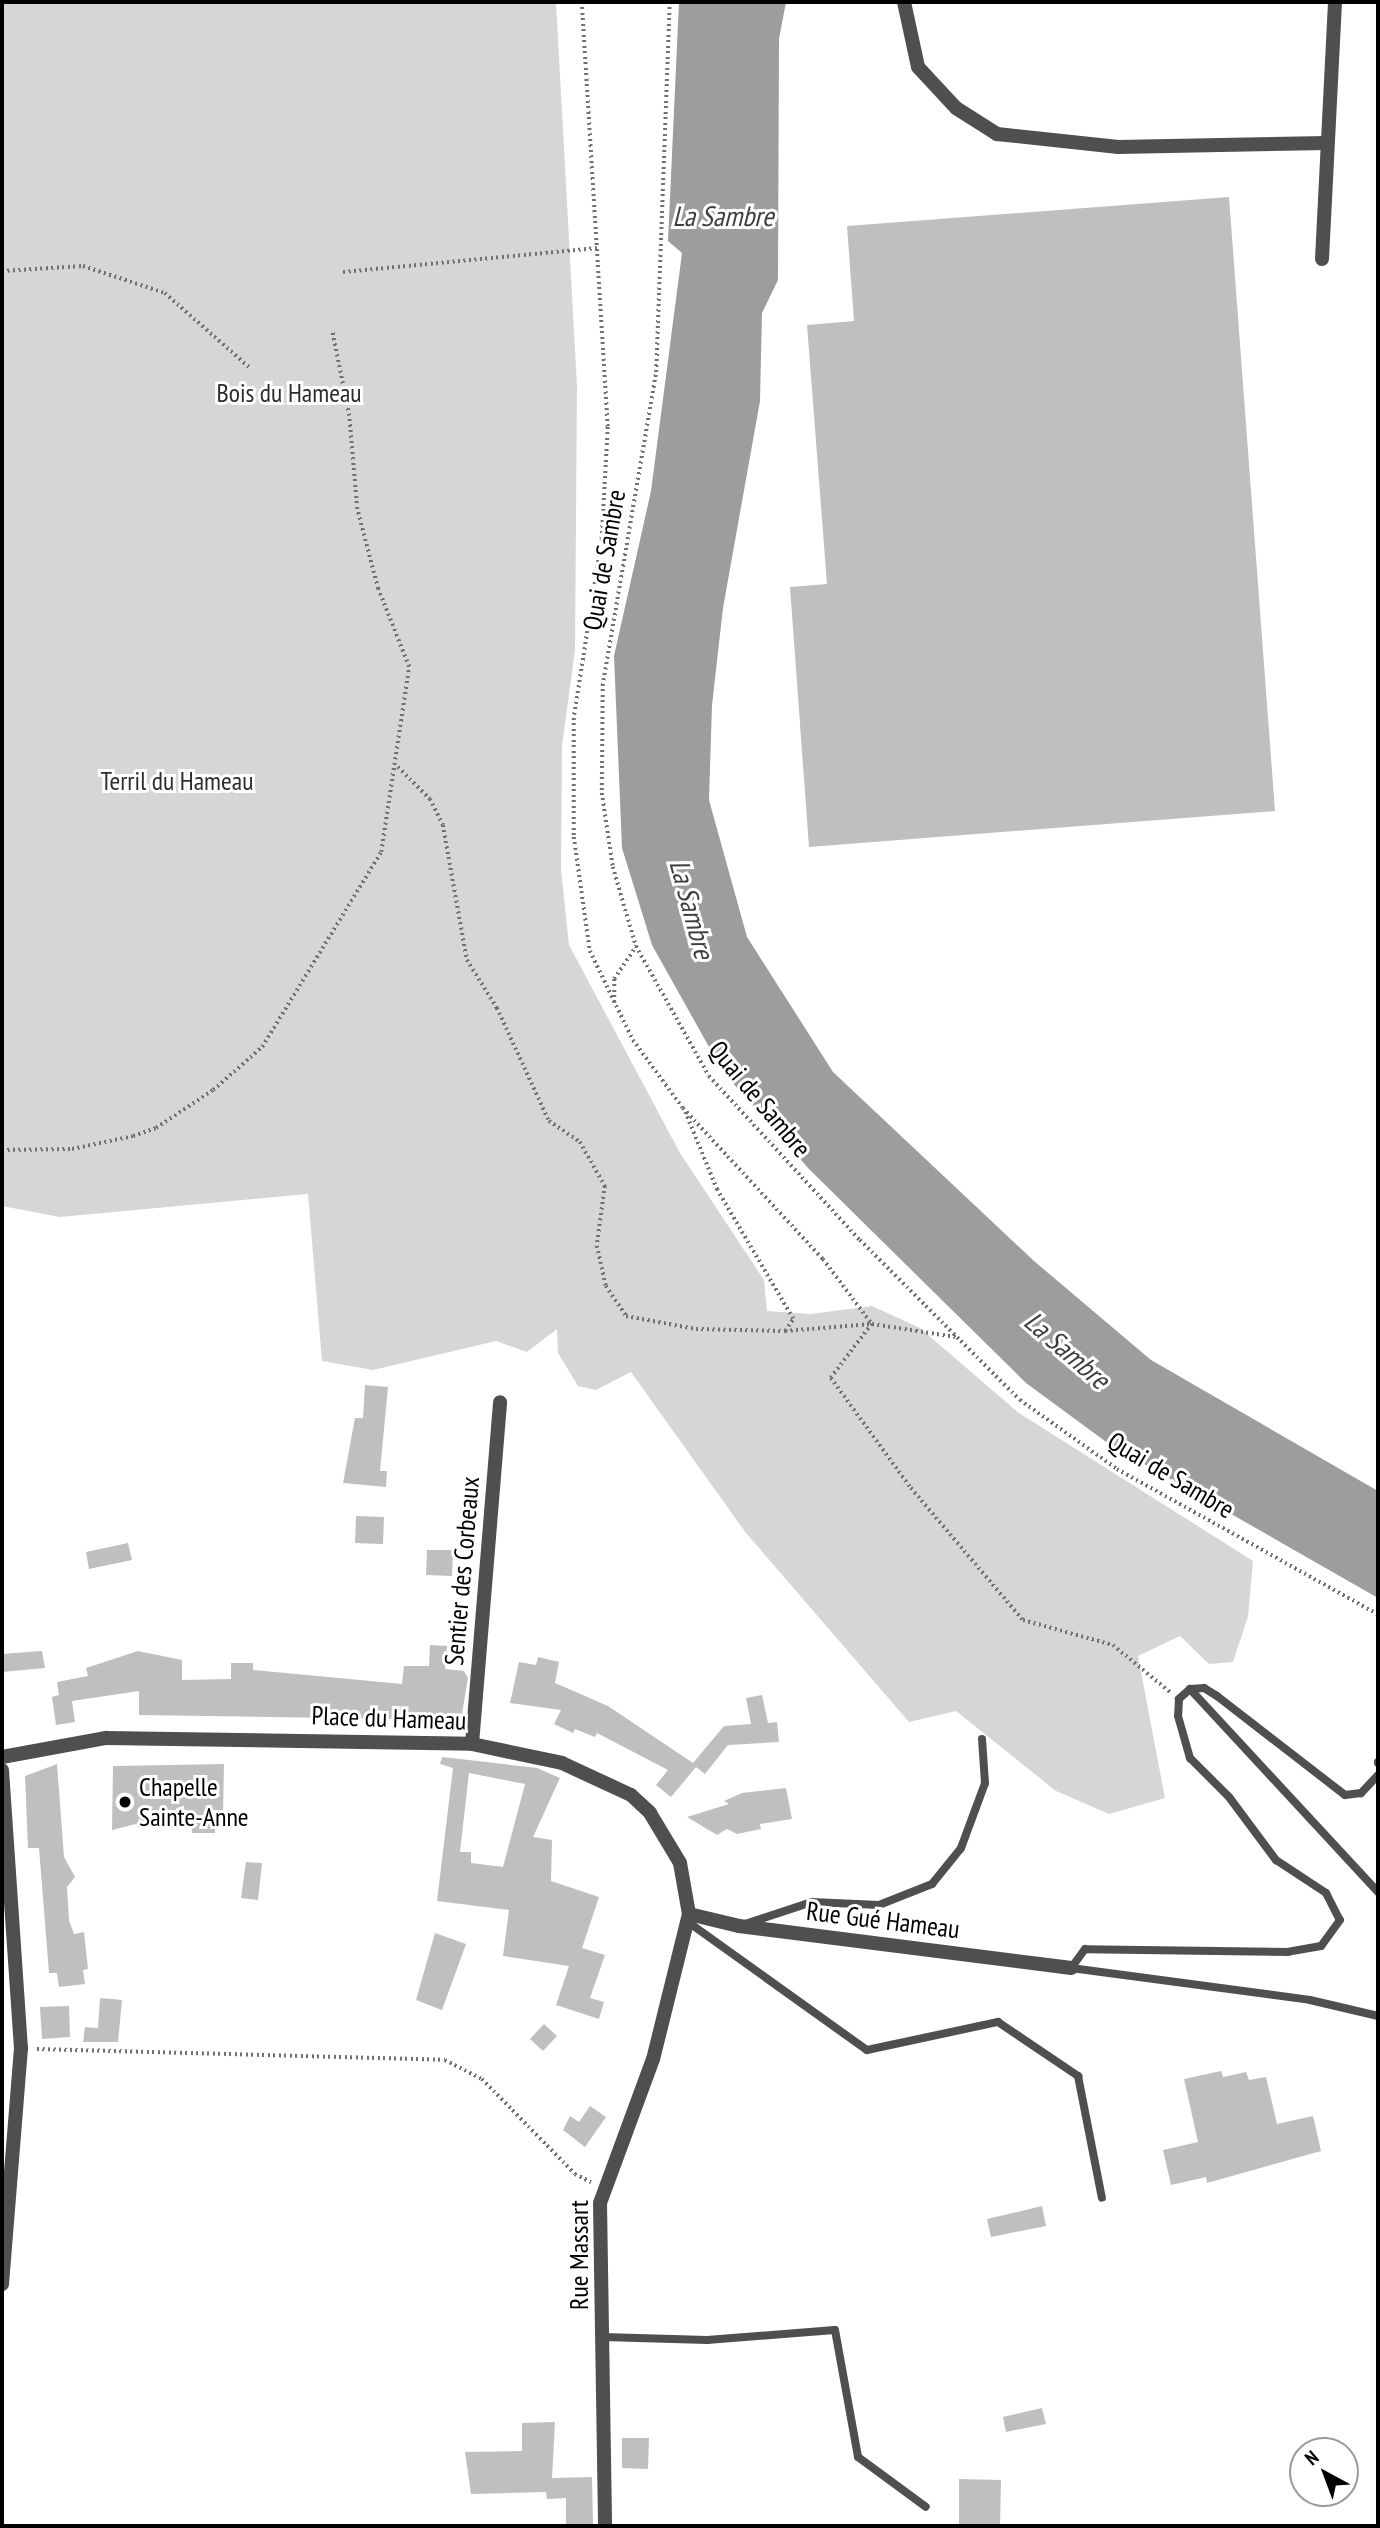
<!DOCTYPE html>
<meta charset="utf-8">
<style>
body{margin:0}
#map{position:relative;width:1380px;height:2528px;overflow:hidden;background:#fff;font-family:"PT Sans Narrow",sans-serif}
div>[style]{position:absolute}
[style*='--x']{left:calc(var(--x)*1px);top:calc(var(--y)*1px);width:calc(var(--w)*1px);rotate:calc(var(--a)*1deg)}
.green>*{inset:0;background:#d6d6d6}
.water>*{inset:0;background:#9d9d9d}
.building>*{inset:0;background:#bfbfbf}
.path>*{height:3.5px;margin-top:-1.75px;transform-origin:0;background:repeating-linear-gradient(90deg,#717171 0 2px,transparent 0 5.5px)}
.lane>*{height:8px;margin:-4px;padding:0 4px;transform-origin:4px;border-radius:4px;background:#4f4f4f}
.street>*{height:14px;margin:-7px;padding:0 7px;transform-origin:7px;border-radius:7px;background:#4f4f4f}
.dots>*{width:19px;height:19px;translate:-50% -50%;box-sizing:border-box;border:4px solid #fff;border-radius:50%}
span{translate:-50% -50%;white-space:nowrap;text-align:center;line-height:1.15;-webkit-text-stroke:6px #fff;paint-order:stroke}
.park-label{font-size:26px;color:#2d2d2d}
.street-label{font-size:26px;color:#000}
.poi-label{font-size:26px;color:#000}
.left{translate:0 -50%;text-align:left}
.water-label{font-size:28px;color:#3e3e3e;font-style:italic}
.frame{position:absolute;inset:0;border:4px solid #000;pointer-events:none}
.north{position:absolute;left:1289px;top:2437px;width:70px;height:70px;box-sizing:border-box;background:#fff;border:2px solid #999;border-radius:50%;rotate:319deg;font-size:19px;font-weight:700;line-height:28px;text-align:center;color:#000}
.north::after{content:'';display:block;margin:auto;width:24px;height:32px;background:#000;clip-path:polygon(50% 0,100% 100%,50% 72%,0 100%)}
</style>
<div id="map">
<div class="green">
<i style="clip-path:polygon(2px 2px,556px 2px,577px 386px,575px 650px,562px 746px,561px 869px,569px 945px,680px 1153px,764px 1280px,767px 1311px,811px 1314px,872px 1306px,920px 1328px,1019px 1413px,1253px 1561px,1248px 1617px,1233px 1662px,1209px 1664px,1180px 1636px,1138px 1656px,1165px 1798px,1109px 1814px,1056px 1791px,956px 1711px,909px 1722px,746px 1533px,631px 1372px,596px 1390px,578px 1386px,558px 1353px,557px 1329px,527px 1352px,496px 1341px,373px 1370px,322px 1361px,308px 1194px,60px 1217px,2px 1206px)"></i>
</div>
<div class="water">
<i style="clip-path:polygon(679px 2px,786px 2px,779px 39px,778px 280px,762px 313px,760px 401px,723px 608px,712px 705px,709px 800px,747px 937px,833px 1072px,1034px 1261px,1151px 1360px,1378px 1491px,1378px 1598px,1109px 1444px,1026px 1383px,809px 1169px,723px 1072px,652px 945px,622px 848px,614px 656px,651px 491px,682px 253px,668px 241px)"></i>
</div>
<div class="building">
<i style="clip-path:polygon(1229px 197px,1275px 811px,809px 847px,790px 587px,827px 584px,807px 325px,854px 321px,847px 226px)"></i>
<i style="clip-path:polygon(365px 1385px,388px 1387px,380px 1471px,387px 1471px,386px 1487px,343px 1483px,355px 1418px,363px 1418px)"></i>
<i style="clip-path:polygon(356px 1516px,384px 1517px,383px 1544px,355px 1543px)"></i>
<i style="clip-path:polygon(128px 1543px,132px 1560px,89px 1569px,86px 1552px)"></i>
<i style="clip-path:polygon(427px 1550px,453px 1550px,452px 1576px,426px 1575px)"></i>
<i style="clip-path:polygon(430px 1645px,447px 1646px,445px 1669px,464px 1671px,468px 1678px,461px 1720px,139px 1715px,139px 1691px,72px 1701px,75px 1722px,56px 1725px,52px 1697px,59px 1695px,57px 1682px,88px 1676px,86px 1668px,138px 1651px,182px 1660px,182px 1680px,231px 1679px,231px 1663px,253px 1663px,253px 1670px,402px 1684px,404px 1666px,429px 1666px)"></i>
<i style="clip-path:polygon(42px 1651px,45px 1668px,2px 1672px,2px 1654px)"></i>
<i style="clip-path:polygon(538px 1657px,559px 1662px,555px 1683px,608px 1706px,693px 1763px,724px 1726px,751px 1724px,746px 1698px,762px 1695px,768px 1723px,777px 1722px,779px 1742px,728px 1745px,705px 1774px,696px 1767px,671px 1797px,656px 1785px,668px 1770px,597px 1733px,595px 1737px,575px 1729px,573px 1733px,554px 1724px,561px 1710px,510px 1703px,519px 1662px,536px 1665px)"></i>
<i style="clip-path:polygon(evenodd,442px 1757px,537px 1768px,560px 1778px,533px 1837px,552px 1840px,551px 1881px,599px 1897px,582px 1948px,605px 1955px,590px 1998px,604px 2002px,599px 2019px,556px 2005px,569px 1966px,503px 1956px,509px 1910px,437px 1901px,453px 1768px,440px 1764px,442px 1757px,469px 1773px,525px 1784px,503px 1867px,471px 1863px,471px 1852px,460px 1852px,469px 1773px)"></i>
<i style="clip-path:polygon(57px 1764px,64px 1857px,75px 1877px,67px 1887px,69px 1920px,74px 1934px,84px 1932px,88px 1969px,83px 1970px,85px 1984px,59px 1987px,57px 1973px,49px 1973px,39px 1848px,28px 1848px,25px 1776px)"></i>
<i style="clip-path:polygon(224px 1764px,223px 1814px,215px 1814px,215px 1833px,192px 1833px,192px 1822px,140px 1823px,112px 1830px,113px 1766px)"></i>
<i style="clip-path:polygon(786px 1788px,792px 1819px,760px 1824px,761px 1829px,737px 1834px,727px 1829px,717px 1835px,687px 1817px,729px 1804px,724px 1801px,742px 1793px)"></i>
<i style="clip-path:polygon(246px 1862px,262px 1863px,258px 1900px,241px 1898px)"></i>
<i style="clip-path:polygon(435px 1933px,466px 1944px,442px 2010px,416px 2000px)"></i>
<i style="clip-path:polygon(100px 1998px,122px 2000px,118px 2042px,83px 2042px,85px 2027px,98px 2028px)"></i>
<i style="clip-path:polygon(69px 2006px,70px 2037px,42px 2039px,40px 2007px)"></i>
<i style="clip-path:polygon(544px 2024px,557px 2036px,543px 2051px,530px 2039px)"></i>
<i style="clip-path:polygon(1221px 2071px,1223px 2077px,1246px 2072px,1249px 2080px,1266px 2077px,1277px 2124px,1313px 2116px,1321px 2151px,1207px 2183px,1206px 2177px,1171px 2185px,1163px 2150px,1198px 2142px,1184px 2079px)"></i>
<i style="clip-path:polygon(590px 2106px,606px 2117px,585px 2147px,563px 2130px,570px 2116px,579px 2122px)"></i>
<i style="clip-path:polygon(1042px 2206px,1046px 2226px,991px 2237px,987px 2219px)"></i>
<i style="clip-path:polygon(1042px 2408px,1046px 2424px,1006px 2432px,1003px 2417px)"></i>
<i style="clip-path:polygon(555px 2422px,552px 2478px,592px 2477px,593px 2526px,566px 2526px,566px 2498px,547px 2499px,546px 2492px,471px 2494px,465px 2452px,522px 2451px,522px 2423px)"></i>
<i style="clip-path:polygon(622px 2438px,649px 2438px,648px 2469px,622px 2468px)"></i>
<i style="clip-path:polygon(959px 2479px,1001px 2480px,1000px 2526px,959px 2526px)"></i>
</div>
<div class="path">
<i style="--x:582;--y:2;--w:426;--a:86.5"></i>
<i style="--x:608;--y:427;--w:112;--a:93.1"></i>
<i style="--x:602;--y:539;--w:181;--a:98.9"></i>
<i style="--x:574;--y:718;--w:119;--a:90"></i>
<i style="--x:574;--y:837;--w:115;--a:82"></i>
<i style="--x:590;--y:951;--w:99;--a:64.2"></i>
<i style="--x:633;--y:1040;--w:84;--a:53.7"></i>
<i style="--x:683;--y:1108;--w:206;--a:47.2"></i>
<i style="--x:823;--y:1259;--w:81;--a:53"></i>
<i style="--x:670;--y:2;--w:373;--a:92.1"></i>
<i style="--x:656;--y:375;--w:314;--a:99.7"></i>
<i style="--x:603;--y:684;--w:109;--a:90.5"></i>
<i style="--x:602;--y:793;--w:75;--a:81.5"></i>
<i style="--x:613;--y:867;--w:82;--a:73.8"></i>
<i style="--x:636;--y:946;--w:149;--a:60.7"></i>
<i style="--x:709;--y:1076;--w:223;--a:47.4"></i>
<i style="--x:860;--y:1240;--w:226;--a:45"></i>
<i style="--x:1020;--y:1400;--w:119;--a:35.4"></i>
<i style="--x:1117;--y:1469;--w:299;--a:29.1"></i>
<i style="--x:2;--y:271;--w:81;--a:-3.5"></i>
<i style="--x:83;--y:266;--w:86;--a:18.2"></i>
<i style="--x:165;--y:293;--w:112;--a:41.4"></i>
<i style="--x:343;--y:272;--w:255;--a:-5.4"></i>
<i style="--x:398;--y:767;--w:45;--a:45"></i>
<i style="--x:430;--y:799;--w:29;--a:63"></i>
<i style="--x:443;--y:825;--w:137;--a:79.9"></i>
<i style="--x:467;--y:960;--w:57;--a:58"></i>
<i style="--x:497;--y:1008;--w:124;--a:65.3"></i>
<i style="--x:549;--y:1121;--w:37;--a:34"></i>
<i style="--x:580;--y:1142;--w:51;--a:60.4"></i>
<i style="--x:605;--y:1186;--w:61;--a:97.6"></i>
<i style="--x:597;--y:1246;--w:41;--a:77.3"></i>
<i style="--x:606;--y:1286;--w:36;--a:56"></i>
<i style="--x:626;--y:1316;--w:71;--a:10.5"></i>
<i style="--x:696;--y:1329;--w:89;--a:1.3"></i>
<i style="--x:785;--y:1331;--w:14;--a:-56"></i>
<i style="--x:793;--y:1319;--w:150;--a:-120.5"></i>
<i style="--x:717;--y:1190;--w:84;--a:-112.3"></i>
<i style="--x:614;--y:1003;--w:24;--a:-90"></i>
<i style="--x:614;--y:979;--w:40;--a:-56"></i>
<i style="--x:2;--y:1150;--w:70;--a:-0.8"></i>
<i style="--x:72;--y:1149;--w:62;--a:-12"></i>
<i style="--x:133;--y:1136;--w:24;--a:-19"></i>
<i style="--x:156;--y:1128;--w:69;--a:-33.7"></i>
<i style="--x:213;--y:1090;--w:65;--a:-41.3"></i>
<i style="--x:262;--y:1047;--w:228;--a:-58.6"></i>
<i style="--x:381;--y:852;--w:187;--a:-81.4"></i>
<i style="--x:409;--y:667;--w:84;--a:-111.7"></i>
<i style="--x:378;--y:589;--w:83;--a:-104.7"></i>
<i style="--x:357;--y:509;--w:93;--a:-94.9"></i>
<i style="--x:349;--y:416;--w:87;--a:-101.3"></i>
<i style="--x:872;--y:1324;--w:68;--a:127.2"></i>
<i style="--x:831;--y:1378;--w:136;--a:54"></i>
<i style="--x:911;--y:1488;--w:173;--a:49.7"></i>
<i style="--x:1023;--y:1620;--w:93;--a:15.5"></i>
<i style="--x:1113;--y:1645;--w:74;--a:39.5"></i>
<i style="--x:785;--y:1331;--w:87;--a:-4.6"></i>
<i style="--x:872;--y:1324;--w:85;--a:8.8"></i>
<i style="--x:37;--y:2049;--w:408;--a:1.5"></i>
<i style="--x:445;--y:2060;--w:42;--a:27.2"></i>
<i style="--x:482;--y:2079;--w:133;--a:45.6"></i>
<i style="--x:575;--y:2174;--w:18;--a:27"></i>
</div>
<div class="lane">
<i style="--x:1190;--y:1689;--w:277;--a:47.2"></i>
<i style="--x:1378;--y:1762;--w:1;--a:90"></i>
<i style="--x:1378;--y:1775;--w:25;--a:133"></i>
<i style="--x:1361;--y:1793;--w:16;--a:173"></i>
<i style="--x:1345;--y:1795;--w:162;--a:-142.3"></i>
<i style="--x:1217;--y:1696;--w:15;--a:-148"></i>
<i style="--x:1204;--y:1688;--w:14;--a:176"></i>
<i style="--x:1190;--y:1689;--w:15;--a:138"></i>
<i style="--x:1179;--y:1699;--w:17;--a:93"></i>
<i style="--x:1178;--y:1716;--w:44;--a:74.1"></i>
<i style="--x:1190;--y:1758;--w:55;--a:45"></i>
<i style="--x:1229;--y:1797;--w:79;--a:53.3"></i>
<i style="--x:1276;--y:1860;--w:60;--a:33.4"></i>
<i style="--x:1326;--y:1893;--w:30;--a:63"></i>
<i style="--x:1340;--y:1920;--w:32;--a:126"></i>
<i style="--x:1321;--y:1946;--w:34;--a:170"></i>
<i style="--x:1288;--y:1952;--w:203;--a:-179.2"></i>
<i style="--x:1085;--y:1949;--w:24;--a:126"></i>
<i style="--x:1071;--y:1968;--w:241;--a:7.6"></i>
<i style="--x:1310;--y:2000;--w:70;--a:13.2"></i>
<i style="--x:688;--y:1922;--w:220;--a:35.6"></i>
<i style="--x:867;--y:2050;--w:134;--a:-12.1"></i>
<i style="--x:998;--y:2022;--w:97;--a:34"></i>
<i style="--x:1078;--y:2076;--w:124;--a:78.9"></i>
<i style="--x:742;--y:1925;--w:74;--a:-18.2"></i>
<i style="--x:812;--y:1902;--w:67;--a:2.6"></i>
<i style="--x:879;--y:1905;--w:57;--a:-21.6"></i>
<i style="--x:932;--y:1884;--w:46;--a:-51.1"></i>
<i style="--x:961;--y:1848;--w:69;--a:-69.7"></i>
<i style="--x:985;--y:1783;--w:44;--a:-93.9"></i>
<i style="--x:603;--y:2337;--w:104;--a:1.7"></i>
<i style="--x:707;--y:2340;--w:128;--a:-4.5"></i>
<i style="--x:835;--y:2330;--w:129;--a:79.7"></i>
<i style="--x:858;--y:2457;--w:84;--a:36.3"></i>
</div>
<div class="street">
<i style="--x:904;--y:2;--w:66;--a:77.8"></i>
<i style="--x:918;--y:67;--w:56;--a:47.2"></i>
<i style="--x:956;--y:108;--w:49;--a:32.4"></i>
<i style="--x:997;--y:134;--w:122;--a:6.1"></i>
<i style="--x:1118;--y:147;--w:209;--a:-1.1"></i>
<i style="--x:1322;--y:259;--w:257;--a:-87.1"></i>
<i style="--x:472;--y:1744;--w:343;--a:-85.3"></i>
<i style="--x:2;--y:1757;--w:106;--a:-10.4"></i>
<i style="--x:106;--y:1738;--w:366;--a:0.9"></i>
<i style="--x:472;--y:1744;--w:92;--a:11.9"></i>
<i style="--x:562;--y:1763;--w:76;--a:24.9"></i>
<i style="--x:631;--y:1795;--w:26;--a:43"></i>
<i style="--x:650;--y:1813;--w:58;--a:59"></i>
<i style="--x:680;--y:1863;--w:52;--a:80"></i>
<i style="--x:689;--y:1914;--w:149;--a:103.9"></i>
<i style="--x:653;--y:2059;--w:153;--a:110.2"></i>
<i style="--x:600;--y:2203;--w:323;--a:89.1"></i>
<i style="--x:2;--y:1770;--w:279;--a:86.1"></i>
<i style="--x:21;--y:2048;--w:237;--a:94.6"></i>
<i style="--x:689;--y:1914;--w:51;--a:13.5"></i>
<i style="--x:739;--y:1926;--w:335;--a:7.2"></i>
</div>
<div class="dots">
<i style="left:125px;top:1802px;background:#000"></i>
</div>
<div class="park-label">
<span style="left:289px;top:393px">Bois du Hameau</span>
<span style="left:177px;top:781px">Terril du Hameau</span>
</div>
<div class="street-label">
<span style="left:604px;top:560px;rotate:-80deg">Quai de Sambre</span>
<span style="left:760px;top:1099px;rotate:50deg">Quai de Sambre</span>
<span style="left:1171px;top:1475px;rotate:31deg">Quai de Sambre</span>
<span style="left:462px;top:1571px;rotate:-85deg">Sentier des Corbeaux</span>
<span style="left:389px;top:1718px;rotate:2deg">Place du Hameau</span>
<span style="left:883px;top:1920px;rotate:7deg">Rue Gué Hameau</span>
<span style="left:579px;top:2255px;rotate:-90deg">Rue Massart</span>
</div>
<div class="poi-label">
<span class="left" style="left:139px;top:1802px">Chapelle<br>Sainte-Anne</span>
</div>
<div class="water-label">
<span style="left:723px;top:216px">La Sambre</span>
<span style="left:692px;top:909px;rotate:75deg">La Sambre</span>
<span style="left:1067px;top:1350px;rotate:41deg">La Sambre</span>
</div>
<div class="frame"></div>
<div class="north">N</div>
</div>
